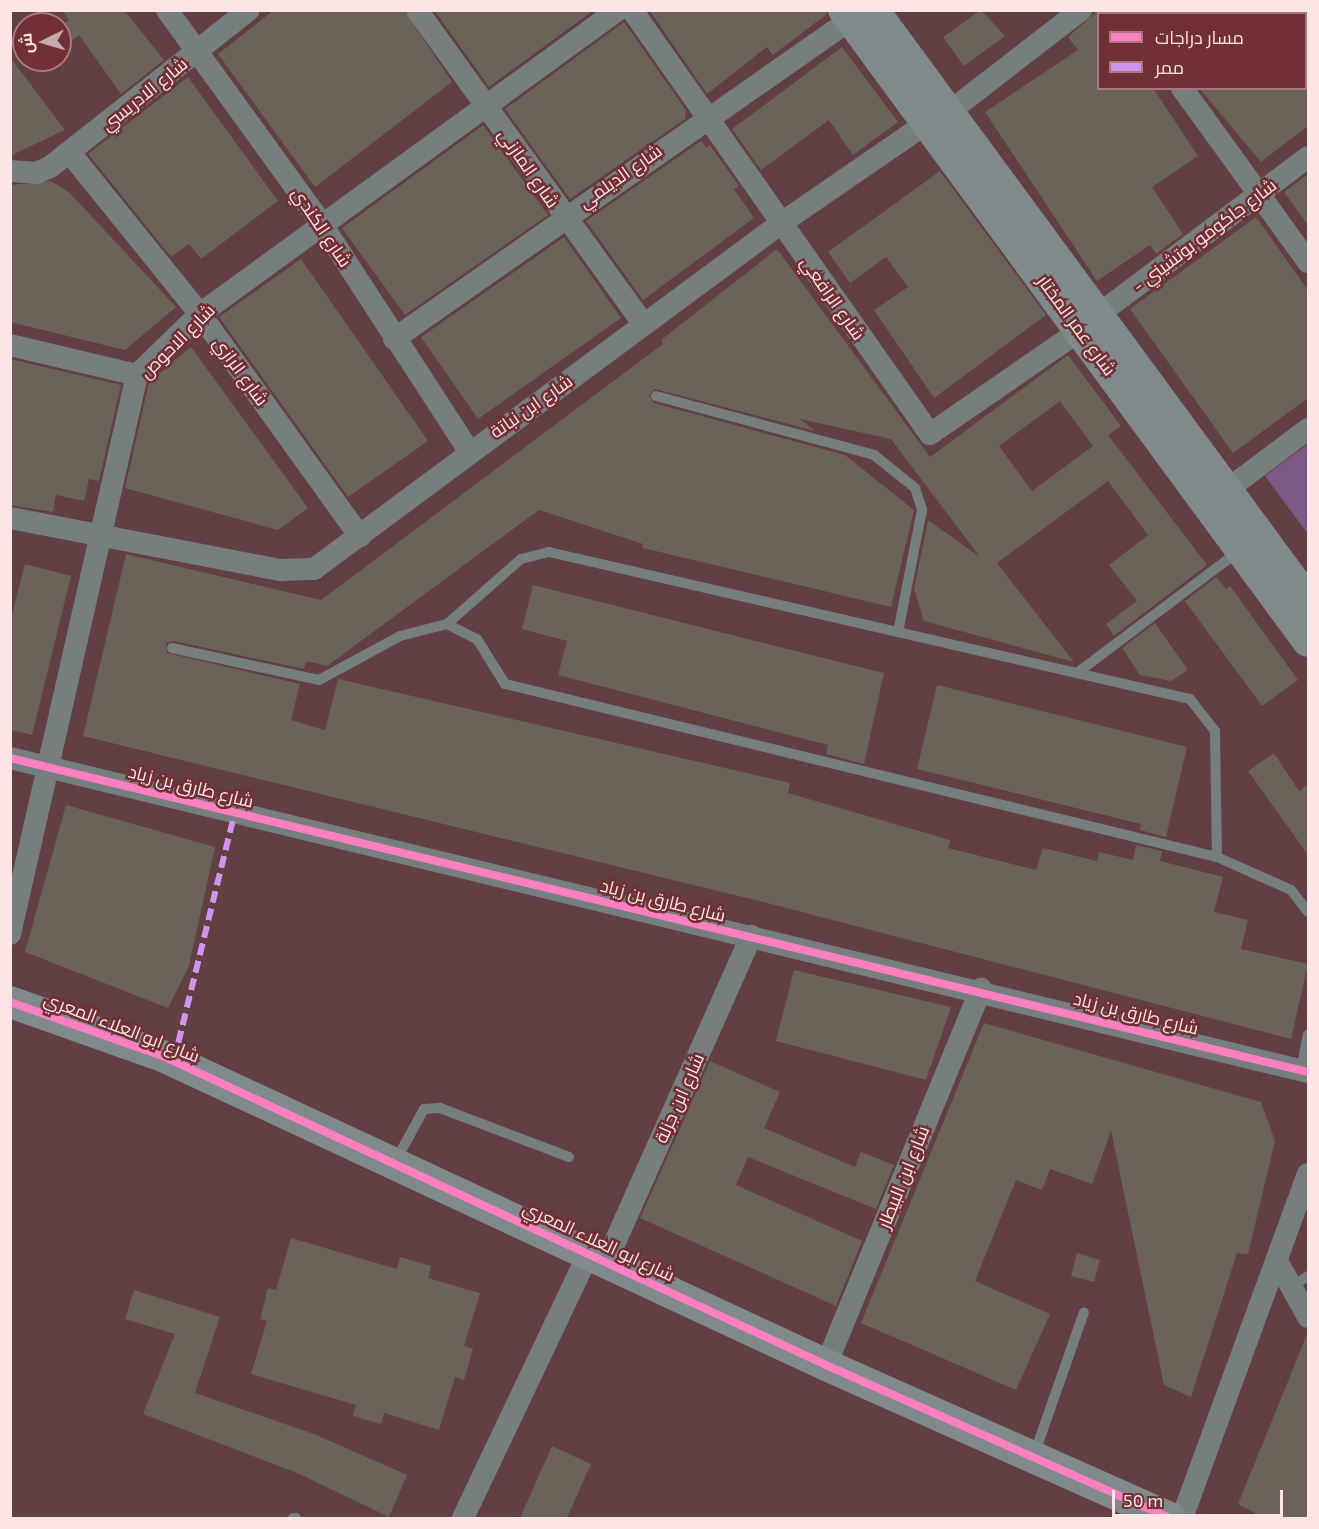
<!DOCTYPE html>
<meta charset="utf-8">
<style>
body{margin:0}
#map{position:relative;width:1319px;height:1529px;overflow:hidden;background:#623f42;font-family:"Exo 2",Cairo,sans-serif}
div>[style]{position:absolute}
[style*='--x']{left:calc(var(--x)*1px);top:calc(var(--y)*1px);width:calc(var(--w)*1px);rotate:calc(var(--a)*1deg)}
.green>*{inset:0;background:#7d5a85}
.building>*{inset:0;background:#6b6259}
.lane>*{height:10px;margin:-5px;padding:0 5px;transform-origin:5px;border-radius:5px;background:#777e7e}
.street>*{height:22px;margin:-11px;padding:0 11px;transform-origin:11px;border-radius:11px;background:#777e7e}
.secondary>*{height:32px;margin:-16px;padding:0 16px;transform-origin:16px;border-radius:16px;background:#818a8a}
.quiet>*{height:6px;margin-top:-3px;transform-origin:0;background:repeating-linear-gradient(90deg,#d193ec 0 12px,transparent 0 18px)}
.cycleway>*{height:8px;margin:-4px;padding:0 4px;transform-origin:4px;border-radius:4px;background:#ff80c0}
span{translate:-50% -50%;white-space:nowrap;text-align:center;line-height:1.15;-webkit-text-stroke:5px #713036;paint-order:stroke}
.street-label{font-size:18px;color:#fee5e5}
.frame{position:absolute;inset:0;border:12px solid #fee5e5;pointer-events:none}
.legend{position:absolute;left:1097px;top:12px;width:210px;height:78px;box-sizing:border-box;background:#713036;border:2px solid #a9787c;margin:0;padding:8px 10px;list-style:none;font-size:18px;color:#fee5e5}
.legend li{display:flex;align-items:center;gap:12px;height:30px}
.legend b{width:30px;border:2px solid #a9787c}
.north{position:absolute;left:12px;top:12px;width:60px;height:60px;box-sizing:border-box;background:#713036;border:2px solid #a9787c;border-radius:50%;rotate:265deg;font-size:16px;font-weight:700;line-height:24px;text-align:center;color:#fee5e5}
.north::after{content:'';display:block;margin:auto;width:21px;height:27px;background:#c7abac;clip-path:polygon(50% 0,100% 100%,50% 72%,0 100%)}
.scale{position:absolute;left:1112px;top:1490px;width:171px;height:27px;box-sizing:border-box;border:3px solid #fee5e5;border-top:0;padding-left:8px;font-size:18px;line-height:21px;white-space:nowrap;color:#fee5e5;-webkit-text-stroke:4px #713036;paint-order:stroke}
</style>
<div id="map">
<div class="green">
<i style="clip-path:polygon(1308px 444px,1308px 534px,1265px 476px)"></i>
</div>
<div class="building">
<i style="clip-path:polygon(62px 10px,124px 10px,164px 60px,121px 94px,79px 35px,60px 50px,60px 28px,69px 20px)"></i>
<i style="clip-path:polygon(274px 10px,404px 10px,452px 82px,315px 187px,218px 54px)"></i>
<i style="clip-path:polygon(434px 10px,594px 10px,489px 87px)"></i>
<i style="clip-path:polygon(649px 10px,826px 10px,827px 14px,773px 55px,767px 47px,707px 94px)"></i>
<i style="clip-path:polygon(981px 10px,1005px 36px,964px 66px,943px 37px)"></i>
<i style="clip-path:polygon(1098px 10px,1098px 88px,1153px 88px,1198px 156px,1152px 187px,1183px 234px,1156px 254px,1150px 245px,1097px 281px,985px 112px,1078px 50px,1068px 37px)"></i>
<i style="clip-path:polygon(624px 22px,686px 110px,685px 119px,570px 199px,505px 109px)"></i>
<i style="clip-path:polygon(842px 47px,898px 122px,853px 155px,829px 120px,761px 170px,732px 129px)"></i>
<i style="clip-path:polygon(10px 57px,65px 130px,10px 156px)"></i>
<i style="clip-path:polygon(188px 77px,278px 201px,201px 259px,189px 244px,171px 257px,88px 154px)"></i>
<i style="clip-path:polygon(1199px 88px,1308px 88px,1308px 126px,1261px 162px)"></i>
<i style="clip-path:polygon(483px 125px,548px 215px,405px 315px,342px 228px)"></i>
<i style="clip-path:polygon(701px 141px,706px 148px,710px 145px,739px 186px,734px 189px,754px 218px,643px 300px,586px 221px)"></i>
<i style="clip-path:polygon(940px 171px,1046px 315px,934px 398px,874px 310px,908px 287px,886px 257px,850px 283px,828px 252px)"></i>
<i style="clip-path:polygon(1308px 174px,1308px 225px,1284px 192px)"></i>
<i style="clip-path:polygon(51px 181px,70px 193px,176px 307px,125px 350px,10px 322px,10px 185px)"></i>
<i style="clip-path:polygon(1256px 217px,1308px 290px,1308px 398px,1233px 453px,1130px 309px)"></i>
<i style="clip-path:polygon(564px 237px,621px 318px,478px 419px,421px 337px)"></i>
<i style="clip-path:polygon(evenodd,777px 249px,930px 457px,1068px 355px,1121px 426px,1108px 435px,1207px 565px,1114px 636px,1106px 624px,1137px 601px,1109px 565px,1148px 535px,1108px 481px,997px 563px,1074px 662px,924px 621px,914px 589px,928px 520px,980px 557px,891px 439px,800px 419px,815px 431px,655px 389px,649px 395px,654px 403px,845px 455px,914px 510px,891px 607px,643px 548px,643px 544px,539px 510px,327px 666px,306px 661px,304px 669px,174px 641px,166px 643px,167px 653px,300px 684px,291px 720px,325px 730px,338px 679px,790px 783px,788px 793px,950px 840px,948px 848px,1036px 870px,1043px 848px,1097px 861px,1099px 852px,1133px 860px,1136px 845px,1162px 851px,1160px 861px,1223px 877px,1214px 912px,1248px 920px,1241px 949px,1308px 964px,1291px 1039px,771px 904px,83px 736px,126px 554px,321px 600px,663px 344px,661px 340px,777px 249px,1060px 401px,1093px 446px,1032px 491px,999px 446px,1060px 401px)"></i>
<i style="clip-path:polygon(301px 259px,428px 441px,348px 497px,219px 317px)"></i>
<i style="clip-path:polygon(191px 347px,308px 508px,278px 530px,125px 488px,149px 382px)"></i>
<i style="clip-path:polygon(10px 359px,121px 385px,99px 481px,89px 479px,84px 501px,56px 495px,53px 512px,10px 505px)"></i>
<i style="clip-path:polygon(25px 564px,71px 576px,32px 735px,10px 730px,10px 622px)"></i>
<i style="clip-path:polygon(1216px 577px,1226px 589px,1230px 586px,1298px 680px,1262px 706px,1185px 601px)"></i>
<i style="clip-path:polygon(533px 585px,884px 673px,864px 764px,826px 754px,828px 745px,558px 675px,567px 641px,522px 629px)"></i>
<i style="clip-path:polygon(1155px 623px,1188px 670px,1171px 681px,1140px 675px,1122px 648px)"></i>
<i style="clip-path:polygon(937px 685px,1187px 747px,1166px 837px,1140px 830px,1141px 824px,917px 769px)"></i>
<i style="clip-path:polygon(1274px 753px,1299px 791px,1308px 784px,1308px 855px,1248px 771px)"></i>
<i style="clip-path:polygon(66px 805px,215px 847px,189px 966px,168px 1008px,25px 952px)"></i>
<i style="clip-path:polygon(794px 970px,951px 1007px,926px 1080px,776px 1041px)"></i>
<i style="clip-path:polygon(984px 1023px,1261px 1102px,1275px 1141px,1248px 1254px,1237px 1253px,1191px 1397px,1164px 1385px,1111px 1131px,1092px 1184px,1050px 1169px,1042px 1190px,1016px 1180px,975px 1281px,1050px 1314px,1016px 1390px,861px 1323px)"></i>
<i style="clip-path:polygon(710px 1061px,780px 1092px,764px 1128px,855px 1167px,861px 1152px,894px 1165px,876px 1209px,748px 1157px,736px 1185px,862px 1241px,836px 1306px,640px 1218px)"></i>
<i style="clip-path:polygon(291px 1238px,397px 1269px,400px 1257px,431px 1266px,428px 1278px,480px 1293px,464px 1346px,473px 1349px,464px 1380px,455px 1377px,439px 1430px,384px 1413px,381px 1424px,353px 1416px,356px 1405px,251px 1374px,267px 1321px,260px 1319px,268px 1288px,276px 1290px)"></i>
<i style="clip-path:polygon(1077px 1253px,1100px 1260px,1094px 1282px,1071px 1276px)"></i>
<i style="clip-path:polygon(134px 1290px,220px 1317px,195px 1393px,314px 1434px,407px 1475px,389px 1517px,297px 1473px,143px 1414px,175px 1334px,125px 1319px)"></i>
<i style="clip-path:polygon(1308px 1332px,1308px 1518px,1264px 1518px,1238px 1504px)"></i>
<i style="clip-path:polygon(552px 1446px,591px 1464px,567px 1518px,520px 1518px)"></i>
</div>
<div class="lane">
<i style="--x:656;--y:396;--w:226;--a:15.1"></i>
<i style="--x:874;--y:455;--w:53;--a:38.8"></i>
<i style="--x:915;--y:488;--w:23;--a:72"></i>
<i style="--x:922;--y:510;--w:124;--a:101.1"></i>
<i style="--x:447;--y:624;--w:98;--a:-41.3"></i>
<i style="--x:521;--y:559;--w:29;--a:-14"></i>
<i style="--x:549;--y:552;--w:658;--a:12.92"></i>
<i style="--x:1190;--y:699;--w:41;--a:52"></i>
<i style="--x:1215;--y:731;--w:126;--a:89.1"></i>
<i style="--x:172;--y:648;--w:150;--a:12.3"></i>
<i style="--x:319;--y:680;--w:92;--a:-28.5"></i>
<i style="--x:400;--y:636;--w:49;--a:-14.3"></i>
<i style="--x:447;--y:624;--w:34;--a:27"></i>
<i style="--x:477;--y:639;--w:53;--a:58.1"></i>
<i style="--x:505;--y:684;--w:733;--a:13.66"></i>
<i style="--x:1217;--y:857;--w:81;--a:24"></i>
<i style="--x:1291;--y:890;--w:28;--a:52"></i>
<i style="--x:1077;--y:673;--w:204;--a:-37"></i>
<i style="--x:1301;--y:1070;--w:36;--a:-79"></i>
<i style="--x:395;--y:1162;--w:60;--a:-61.3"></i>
<i style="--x:424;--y:1109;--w:16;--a:-4"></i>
<i style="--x:440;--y:1108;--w:138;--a:20.8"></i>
<i style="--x:1291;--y:1287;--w:20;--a:-33"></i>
<i style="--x:1034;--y:1455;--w:151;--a:-70.7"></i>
<i style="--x:293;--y:1518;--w:3;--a:0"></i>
</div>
<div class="street">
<i style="--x:167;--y:10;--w:263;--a:54.1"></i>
<i style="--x:321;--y:223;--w:272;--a:57"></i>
<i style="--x:417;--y:10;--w:388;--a:54.2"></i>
<i style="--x:632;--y:10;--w:518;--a:54.9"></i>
<i style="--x:930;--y:434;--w:183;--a:-34.6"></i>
<i style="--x:1127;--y:10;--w:4;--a:63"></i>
<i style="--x:1282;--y:14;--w:6;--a:-45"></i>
<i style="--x:1182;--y:88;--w:215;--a:54.1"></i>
<i style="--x:949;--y:112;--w:167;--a:-37.7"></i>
<i style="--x:70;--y:153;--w:207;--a:51.1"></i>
<i style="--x:200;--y:314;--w:274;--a:54.3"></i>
<i style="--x:10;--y:171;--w:26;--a:4"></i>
<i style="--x:36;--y:173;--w:15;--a:-23"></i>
<i style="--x:50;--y:167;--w:253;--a:-38.3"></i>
<i style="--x:1099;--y:314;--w:261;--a:-36.9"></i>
<i style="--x:394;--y:339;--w:557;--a:-34.98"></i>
<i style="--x:10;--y:345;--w:130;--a:13.3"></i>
<i style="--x:1216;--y:498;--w:115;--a:-36.9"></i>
<i style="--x:10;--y:518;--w:276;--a:10.9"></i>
<i style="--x:281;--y:570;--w:33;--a:-2"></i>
<i style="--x:314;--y:569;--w:580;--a:-36.51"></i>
<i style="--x:780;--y:224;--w:178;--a:-34.5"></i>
<i style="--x:10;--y:758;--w:1335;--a:13.6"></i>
<i style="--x:10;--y:934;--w:573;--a:-77.2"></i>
<i style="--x:137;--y:375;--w:88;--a:-44.1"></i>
<i style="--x:200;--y:314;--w:517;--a:-36.03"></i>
<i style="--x:607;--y:1260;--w:355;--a:-66"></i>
<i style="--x:1277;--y:1261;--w:64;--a:61"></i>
<i style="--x:826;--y:1365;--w:407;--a:-67.6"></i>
<i style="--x:463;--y:1518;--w:293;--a:-64.6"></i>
<i style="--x:1182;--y:1518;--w:366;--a:-69.9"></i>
</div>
<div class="secondary">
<i style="--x:844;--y:10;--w:783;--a:53.67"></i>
<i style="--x:873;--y:10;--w:734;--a:53.65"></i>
<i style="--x:10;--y:1002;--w:164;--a:19.5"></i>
<i style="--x:165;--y:1057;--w:729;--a:24.98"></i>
<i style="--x:826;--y:1365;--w:376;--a:24"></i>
</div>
<div class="quiet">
<i style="--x:174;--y:1060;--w:255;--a:-76.2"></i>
</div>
<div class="cycleway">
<i style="--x:10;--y:758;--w:1335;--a:13.6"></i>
<i style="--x:10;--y:1002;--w:164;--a:19.5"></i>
<i style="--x:165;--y:1057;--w:729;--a:24.98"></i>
<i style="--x:826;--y:1365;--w:376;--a:24"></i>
</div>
<div class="street-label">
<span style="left:144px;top:94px;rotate:-39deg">شارع الادريسي</span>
<span style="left:529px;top:168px;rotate:55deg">شارع المازني</span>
<span style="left:620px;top:176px;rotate:-35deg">شارع الديلمي</span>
<span style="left:322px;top:227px;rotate:56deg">شارع الكندي</span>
<span style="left:1204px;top:235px;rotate:-37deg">- شارع جاكومو بوتشيني</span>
<span style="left:833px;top:298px;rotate:55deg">شارع الرافعي</span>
<span style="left:1077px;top:325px;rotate:54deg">شارع عمر المختار</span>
<span style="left:177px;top:341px;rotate:-45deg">شارع الاحوص</span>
<span style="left:241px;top:371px;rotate:54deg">شارع الرازي</span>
<span style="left:531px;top:406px;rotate:-35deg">شارع ابن نباتة</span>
<span style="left:191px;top:786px;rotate:14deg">شارع طارق بن زياد</span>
<span style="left:663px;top:900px;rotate:14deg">شارع طارق بن زياد</span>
<span style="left:1136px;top:1013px;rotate:14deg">شارع طارق بن زياد</span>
<span style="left:122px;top:1027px;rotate:21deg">شارع ابو العلاء المعري</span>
<span style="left:679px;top:1098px;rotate:-66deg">شارع ابن جزلة</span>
<span style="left:903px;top:1177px;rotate:-68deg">شارع ابن البيطار</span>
<span style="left:599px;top:1241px;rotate:25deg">شارع ابو العلاء المعري</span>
</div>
<div class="frame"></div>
<ul class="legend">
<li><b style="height:8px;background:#ff80c0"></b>مسار دراجات</li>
<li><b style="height:8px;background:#d193ec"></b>ممر</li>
</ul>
<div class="north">ش</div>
<div class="scale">50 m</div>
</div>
